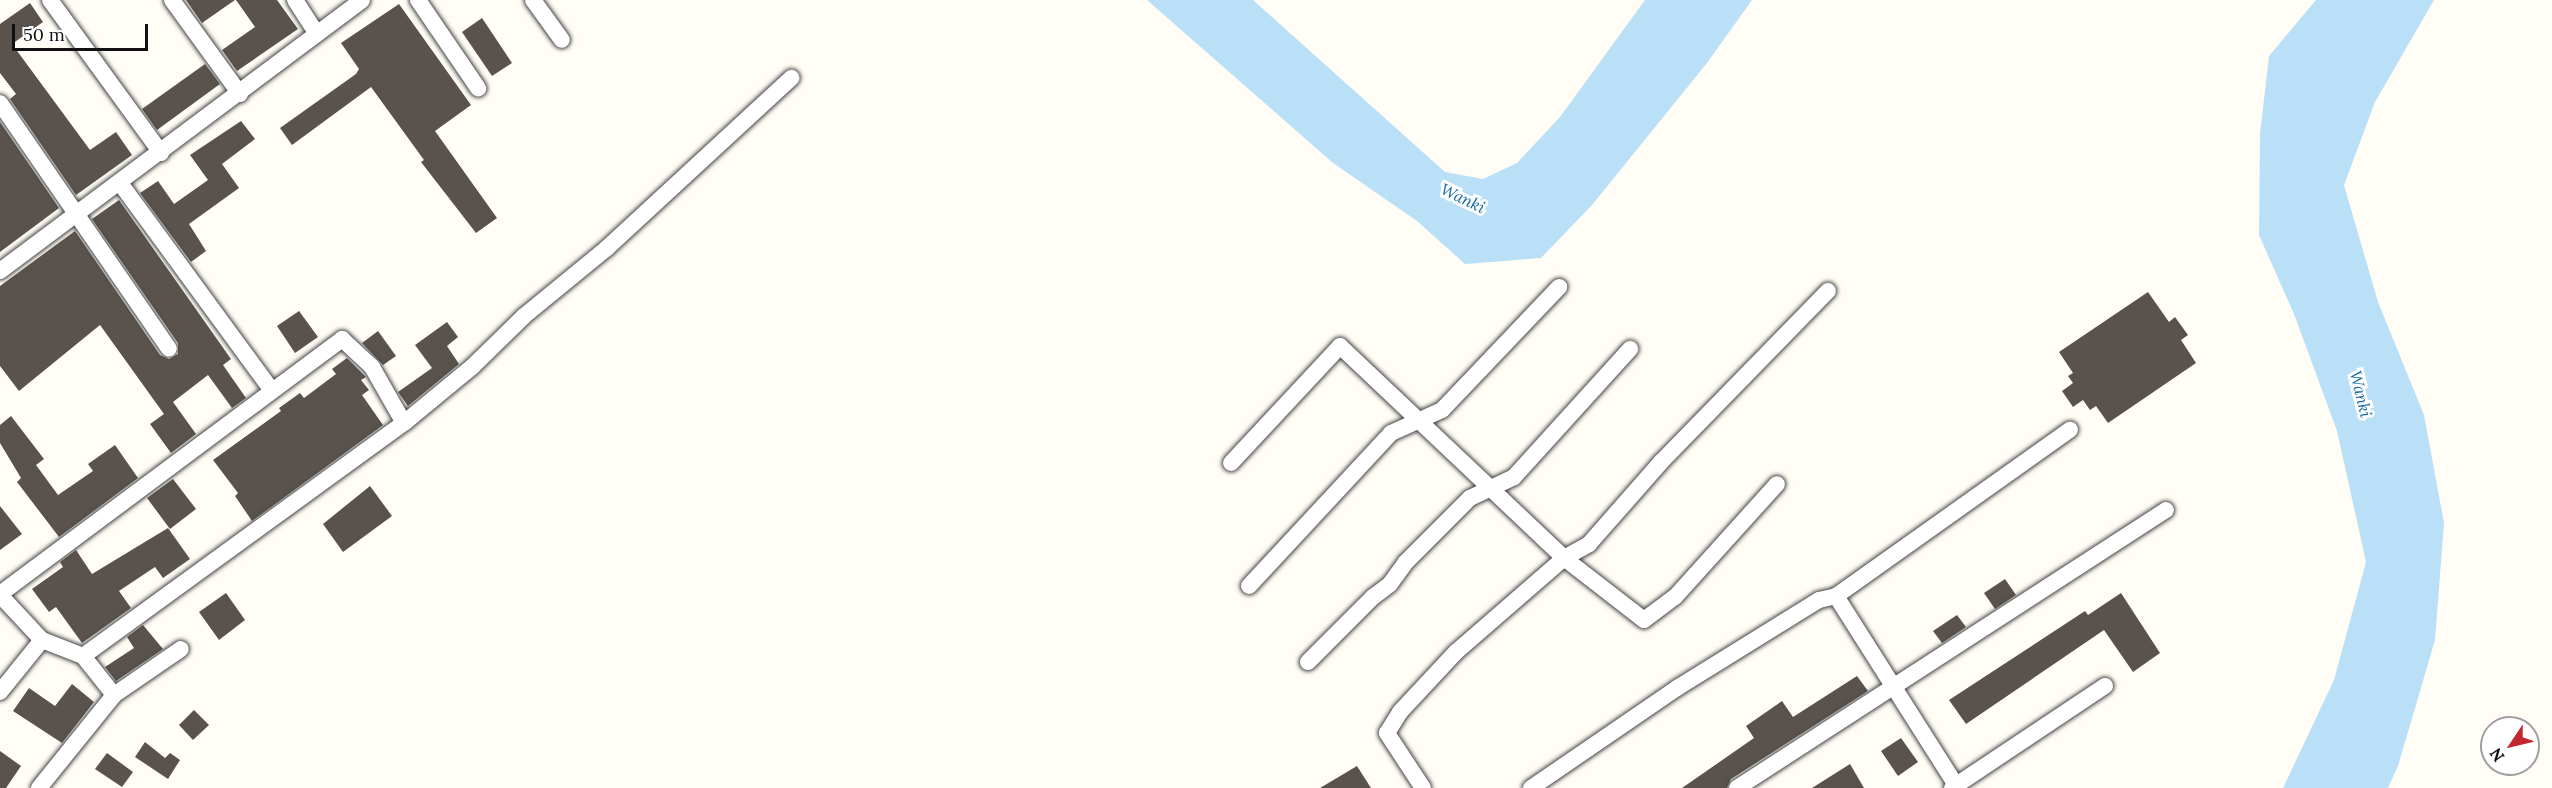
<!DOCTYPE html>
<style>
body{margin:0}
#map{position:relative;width:2552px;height:788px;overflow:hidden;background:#fffdf5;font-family:Lora,serif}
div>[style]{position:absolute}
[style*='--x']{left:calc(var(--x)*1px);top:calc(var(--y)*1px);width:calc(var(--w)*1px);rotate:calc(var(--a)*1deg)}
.water>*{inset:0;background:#b9e0f7}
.building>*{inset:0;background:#5a524d}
.roads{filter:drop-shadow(0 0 2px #444) drop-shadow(0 0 2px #444)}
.minor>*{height:16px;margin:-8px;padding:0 8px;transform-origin:8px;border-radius:8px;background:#fff}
span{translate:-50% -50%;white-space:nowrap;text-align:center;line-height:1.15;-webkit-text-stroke:6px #fff;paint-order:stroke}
.water-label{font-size:16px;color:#1768a6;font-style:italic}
.north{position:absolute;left:2480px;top:716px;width:60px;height:60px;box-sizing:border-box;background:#fff;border:2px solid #a0a0a0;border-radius:50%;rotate:235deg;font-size:16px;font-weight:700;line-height:24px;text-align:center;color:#111}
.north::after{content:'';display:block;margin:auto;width:21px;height:27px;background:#c4262e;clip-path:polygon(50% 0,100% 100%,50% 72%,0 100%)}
.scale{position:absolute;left:12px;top:24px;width:136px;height:27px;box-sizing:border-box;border:3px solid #111;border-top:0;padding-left:8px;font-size:18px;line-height:21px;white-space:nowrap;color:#111;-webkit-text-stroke:4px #fff;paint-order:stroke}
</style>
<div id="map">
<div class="water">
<i style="clip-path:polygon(1147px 0,1253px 0,1445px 172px,1483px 179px,1517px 163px,1560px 117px,1645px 0,1752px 0,1707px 63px,1592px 205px,1541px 258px,1465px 264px,1417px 221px,1333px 163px)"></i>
<i style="clip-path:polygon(2316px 0,2434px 0,2375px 102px,2344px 185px,2378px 302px,2424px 415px,2444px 523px,2435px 640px,2398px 766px,2388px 788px,2283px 788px,2334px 680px,2366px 562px,2337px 431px,2294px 314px,2259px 235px,2260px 134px,2269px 56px)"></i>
</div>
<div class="building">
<i style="clip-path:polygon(186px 0,235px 0,202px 23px)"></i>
<i style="clip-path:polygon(236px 0,277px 0,298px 29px,237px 71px,222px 50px,255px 27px)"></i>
<i style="clip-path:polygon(30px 3px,43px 22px,12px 44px,90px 150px,116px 132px,132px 155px,76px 195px,10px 99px,16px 94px,0 73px,0 24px)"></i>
<i style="clip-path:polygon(399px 4px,471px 105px,435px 131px,497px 218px,476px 233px,421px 162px,424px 160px,371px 87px,292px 145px,280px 128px,356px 74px,359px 69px,341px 43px)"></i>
<i style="clip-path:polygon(482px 18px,512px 63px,492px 76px,462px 32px)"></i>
<i style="clip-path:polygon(205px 64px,220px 84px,157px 130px,142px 109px)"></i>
<i style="clip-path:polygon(241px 121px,255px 139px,222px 164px,239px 188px,189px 224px,206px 251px,191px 262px,140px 193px,158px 181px,174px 204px,208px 180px,190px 155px)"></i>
<i style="clip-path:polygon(0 122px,59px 208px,0 252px)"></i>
<i style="clip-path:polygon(119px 200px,231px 359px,223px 365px,246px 398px,232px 408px,208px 375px,173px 402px,196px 434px,171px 453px,150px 424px,164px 414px,100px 325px,19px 391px,0 366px,0 286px,75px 231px,160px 355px,169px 359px,178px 354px,178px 343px,92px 219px)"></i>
<i style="clip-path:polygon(2148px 292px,2169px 322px,2175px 317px,2188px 335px,2181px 340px,2196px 363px,2108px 423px,2096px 406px,2090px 410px,2083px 400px,2073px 407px,2062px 391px,2073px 383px,2068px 376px,2073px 373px,2059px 352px)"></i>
<i style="clip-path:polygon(299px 311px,318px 337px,295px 353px,277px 326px)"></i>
<i style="clip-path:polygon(447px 322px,458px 337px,447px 346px,459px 364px,408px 406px,398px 392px,432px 368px,415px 345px)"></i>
<i style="clip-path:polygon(378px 331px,396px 356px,383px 365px,362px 343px)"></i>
<i style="clip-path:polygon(347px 358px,366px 377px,361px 380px,369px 390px,362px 395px,383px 425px,252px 521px,235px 496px,238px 493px,213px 460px,281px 411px,279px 408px,300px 393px,304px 398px,336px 374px,332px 369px)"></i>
<i style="clip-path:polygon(11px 416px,44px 459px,36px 465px,58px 495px,93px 471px,88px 464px,115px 445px,138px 478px,59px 537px,17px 482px,21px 478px,0 443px,0 425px)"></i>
<i style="clip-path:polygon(173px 479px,196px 509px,170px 529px,147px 498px)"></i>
<i style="clip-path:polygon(370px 486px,392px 516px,343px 552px,323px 524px)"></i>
<i style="clip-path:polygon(0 506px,22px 534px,0 550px)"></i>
<i style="clip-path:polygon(168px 528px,190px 559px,163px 578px,155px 567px,119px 591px,131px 608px,82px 643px,56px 607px,49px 612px,32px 589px,63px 567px,60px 562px,76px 550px,92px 574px)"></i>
<i style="clip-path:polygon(2005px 579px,2016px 595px,1995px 609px,1984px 593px)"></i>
<i style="clip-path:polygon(226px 593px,245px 620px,219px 640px,199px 612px)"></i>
<i style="clip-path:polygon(2121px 593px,2160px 653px,2133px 672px,2104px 630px,1966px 724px,1949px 700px,2085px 611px,2088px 615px)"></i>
<i style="clip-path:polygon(1957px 615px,1966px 627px,1942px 643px,1933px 631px)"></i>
<i style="clip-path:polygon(143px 625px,163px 649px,116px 681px,105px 667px,134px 648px,127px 637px)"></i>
<i style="clip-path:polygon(1857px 676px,1868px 691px,1731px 779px,1727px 788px,1682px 788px,1754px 738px,1746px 726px,1782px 701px,1793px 717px)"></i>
<i style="clip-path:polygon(72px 684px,94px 702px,62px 743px,13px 711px,29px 688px,55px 706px)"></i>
<i style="clip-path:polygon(194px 710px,209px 725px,193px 740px,179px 725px)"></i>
<i style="clip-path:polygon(1901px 738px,1918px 762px,1898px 776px,1881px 751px)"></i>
<i style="clip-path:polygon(145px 742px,165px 758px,170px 753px,180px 760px,168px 779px,135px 757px)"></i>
<i style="clip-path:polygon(0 751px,21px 766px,6px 788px,0 788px)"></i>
<i style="clip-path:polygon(107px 753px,133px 772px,122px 787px,95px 769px)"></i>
<i style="clip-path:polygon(1850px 764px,1864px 788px,1812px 788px)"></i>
<i style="clip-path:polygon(1357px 766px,1371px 788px,1320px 788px)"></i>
</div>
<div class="roads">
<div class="minor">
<i style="--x:50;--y:0;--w:189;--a:54"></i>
<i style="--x:172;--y:0;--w:116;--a:54.1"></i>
<i style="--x:295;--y:0;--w:40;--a:57.1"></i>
<i style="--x:418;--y:0;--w:107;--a:55.7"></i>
<i style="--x:533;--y:0;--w:49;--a:54.1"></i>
<i style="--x:0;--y:103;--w:298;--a:55.5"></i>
<i style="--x:120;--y:183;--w:255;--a:53.8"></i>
<i style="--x:0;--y:271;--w:452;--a:-36.8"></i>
<i style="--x:1231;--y:463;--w:160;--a:-47"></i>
<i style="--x:1340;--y:346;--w:308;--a:43.4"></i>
<i style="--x:1564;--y:558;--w:101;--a:37.8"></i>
<i style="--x:1644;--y:620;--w:39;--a:-37"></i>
<i style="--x:1675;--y:597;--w:152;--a:-47.9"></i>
<i style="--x:1249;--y:586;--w:209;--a:-47.1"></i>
<i style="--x:1391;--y:433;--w:56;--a:-24.3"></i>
<i style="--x:1442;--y:410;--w:170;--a:-46.4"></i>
<i style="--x:0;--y:594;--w:427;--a:-36.7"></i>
<i style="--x:342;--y:339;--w:41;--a:43"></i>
<i style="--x:372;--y:367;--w:64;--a:60.3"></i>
<i style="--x:0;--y:595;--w:62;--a:47"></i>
<i style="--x:42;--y:640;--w:44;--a:21.3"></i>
<i style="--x:83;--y:656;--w:50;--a:51.5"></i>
<i style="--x:114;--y:695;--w:81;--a:-34.5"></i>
<i style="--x:1836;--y:596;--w:227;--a:57.6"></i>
<i style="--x:83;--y:656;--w:397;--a:-36"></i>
<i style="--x:404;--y:423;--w:88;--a:-39.5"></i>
<i style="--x:472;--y:367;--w:73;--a:-44.4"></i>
<i style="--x:524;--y:316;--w:107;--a:-39.3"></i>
<i style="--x:607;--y:248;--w:251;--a:-42.7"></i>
<i style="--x:1308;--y:662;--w:92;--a:-45"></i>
<i style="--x:1373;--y:597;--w:21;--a:-37"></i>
<i style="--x:1390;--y:584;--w:26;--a:-54"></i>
<i style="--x:1405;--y:563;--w:92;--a:-45"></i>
<i style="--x:1470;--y:498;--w:49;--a:-25.5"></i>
<i style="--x:1514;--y:477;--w:173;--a:-47.8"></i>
<i style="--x:0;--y:692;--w:67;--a:-51.1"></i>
<i style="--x:39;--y:788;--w:119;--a:-51.1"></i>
<i style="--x:1423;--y:788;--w:66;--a:-123.2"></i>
<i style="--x:1387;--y:733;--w:25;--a:-58"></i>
<i style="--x:1400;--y:712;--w:82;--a:-47"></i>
<i style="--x:1456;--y:652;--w:143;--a:-41"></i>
<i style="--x:1564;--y:558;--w:29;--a:-29"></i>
<i style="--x:1589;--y:544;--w:109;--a:-48.7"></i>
<i style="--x:1661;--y:462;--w:239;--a:-45.7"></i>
<i style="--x:1531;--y:788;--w:177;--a:-34.4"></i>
<i style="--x:1677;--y:688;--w:167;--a:-31.8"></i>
<i style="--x:1819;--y:600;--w:17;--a:-13"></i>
<i style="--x:1836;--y:596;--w:287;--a:-35.4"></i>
<i style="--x:1737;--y:788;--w:511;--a:-32.94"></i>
<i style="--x:1952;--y:788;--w:184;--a:-33.7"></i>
</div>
</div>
<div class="water-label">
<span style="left:1463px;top:198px;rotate:26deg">Wanki</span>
<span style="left:2361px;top:394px;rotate:76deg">Wanki</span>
</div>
<div class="north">N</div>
<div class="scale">50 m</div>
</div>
